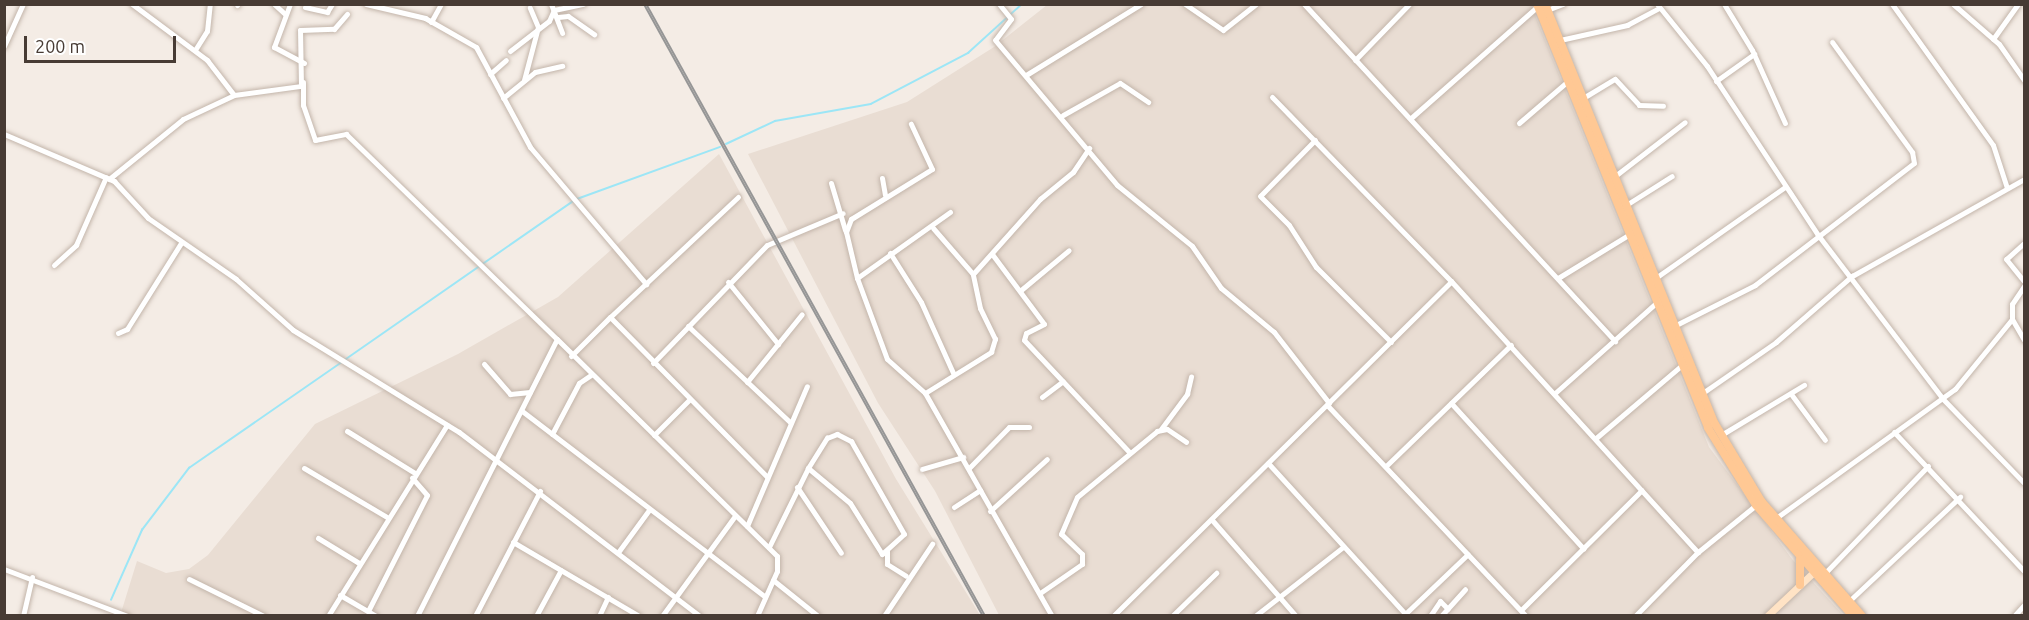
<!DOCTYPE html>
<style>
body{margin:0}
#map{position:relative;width:2029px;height:620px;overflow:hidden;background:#f4ece5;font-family:Ubuntu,sans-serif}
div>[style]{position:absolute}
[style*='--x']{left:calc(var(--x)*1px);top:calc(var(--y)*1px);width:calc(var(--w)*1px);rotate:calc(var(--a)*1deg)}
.residential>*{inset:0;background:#e9ddd3}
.stream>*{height:1.5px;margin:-0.75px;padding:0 0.75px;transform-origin:0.75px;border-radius:0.75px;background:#9ce6f6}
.roads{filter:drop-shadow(0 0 2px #c3b5aa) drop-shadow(0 0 2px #c3b5aa)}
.street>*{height:5px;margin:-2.5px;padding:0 2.5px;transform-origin:2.5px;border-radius:2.5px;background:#fff}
.secondary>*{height:7px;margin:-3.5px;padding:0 3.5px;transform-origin:3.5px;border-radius:3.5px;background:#ffe3c5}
.primary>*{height:8px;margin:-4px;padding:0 4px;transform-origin:4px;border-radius:4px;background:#ffc894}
.rail>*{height:4px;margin-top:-2px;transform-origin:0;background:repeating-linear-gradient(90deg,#fff 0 4.5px,#969696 0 9px);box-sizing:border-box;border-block:2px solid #969696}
span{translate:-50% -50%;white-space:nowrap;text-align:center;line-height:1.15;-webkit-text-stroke:5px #fff;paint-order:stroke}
.frame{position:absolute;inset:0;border:6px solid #473b34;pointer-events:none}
.scale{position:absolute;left:24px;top:36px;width:152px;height:27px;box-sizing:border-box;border:3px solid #473b34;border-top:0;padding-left:8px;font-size:18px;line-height:21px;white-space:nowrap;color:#473b34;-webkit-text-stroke:4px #fff;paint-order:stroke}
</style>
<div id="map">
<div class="residential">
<i style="clip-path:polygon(1047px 5px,1531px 5px,1709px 447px,1792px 559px,1843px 615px,999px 615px,935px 491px,878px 403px,748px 154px,907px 102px,994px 47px)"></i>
<i style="clip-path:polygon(719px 154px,896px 479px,980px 615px,120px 616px,137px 561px,166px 573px,189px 569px,208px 555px,315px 424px,458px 354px,558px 297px)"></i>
</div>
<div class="stream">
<i style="--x:726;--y:144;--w:54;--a:-25.1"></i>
<i style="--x:775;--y:121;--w:97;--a:-10"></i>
<i style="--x:871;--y:104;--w:110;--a:-27.7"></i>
<i style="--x:968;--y:53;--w:73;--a:-42.2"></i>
<i style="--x:577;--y:199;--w:152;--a:-20"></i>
<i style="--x:346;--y:359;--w:277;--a:-34.8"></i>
<i style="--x:111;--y:600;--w:77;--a:-66.1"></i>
<i style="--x:142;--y:530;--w:78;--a:-52.8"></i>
<i style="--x:189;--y:468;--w:186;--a:-34.7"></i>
<i style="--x:106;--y:615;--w:1;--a:90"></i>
</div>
<div class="roads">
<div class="street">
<i style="--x:132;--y:4;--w:94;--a:36.7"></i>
<i style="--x:207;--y:60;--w:44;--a:52.4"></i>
<i style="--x:274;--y:4;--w:15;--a:42"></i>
<i style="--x:290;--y:4;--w:46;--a:110.4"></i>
<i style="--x:274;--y:47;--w:34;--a:28"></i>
<i style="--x:366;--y:4;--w:61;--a:13.3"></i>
<i style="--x:425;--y:18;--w:59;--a:29.6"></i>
<i style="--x:476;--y:47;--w:114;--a:61.6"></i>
<i style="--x:530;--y:147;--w:180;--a:49.7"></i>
<i style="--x:551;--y:4;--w:31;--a:69"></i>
<i style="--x:999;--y:4;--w:19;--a:51"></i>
<i style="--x:1011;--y:19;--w:26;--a:127"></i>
<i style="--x:995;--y:40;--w:189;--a:49.9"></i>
<i style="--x:1117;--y:185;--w:97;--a:39.1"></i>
<i style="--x:1192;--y:246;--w:51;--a:55.4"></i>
<i style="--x:1221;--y:288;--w:69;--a:39.7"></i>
<i style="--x:1274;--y:332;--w:90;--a:52.2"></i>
<i style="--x:1185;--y:4;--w:46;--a:34.4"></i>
<i style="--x:1223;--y:30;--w:42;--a:-38.2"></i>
<i style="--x:1304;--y:4;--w:459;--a:47.3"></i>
<i style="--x:1657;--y:4;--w:80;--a:51.1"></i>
<i style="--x:1707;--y:66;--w:202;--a:56.7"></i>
<i style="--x:1818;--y:235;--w:205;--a:52.7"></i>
<i style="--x:1942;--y:398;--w:118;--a:46"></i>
<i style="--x:1724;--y:4;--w:54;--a:58.7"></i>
<i style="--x:1752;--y:50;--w:80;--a:65.7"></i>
<i style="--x:1892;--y:4;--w:173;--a:54.4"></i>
<i style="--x:1993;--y:145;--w:45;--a:72"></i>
<i style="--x:1953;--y:4;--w:61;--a:41"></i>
<i style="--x:1999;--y:44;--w:44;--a:55.2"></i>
<i style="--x:237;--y:5;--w:1;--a:-45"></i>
<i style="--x:305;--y:7;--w:23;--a:13"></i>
<i style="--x:327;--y:12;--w:9;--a:-58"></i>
<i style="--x:1547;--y:10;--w:17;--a:-21"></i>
<i style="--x:558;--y:17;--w:10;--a:-6"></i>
<i style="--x:568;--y:16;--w:32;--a:35"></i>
<i style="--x:431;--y:22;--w:21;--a:-61"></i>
<i style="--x:1993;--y:39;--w:43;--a:-54.5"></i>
<i style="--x:1560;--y:40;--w:69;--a:-12.6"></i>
<i style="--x:1627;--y:25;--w:36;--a:-28"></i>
<i style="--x:4;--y:46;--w:46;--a:-65.7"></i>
<i style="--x:195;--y:50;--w:22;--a:-58"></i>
<i style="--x:207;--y:31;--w:27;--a:-84"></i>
<i style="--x:510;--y:51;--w:49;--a:-37.6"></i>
<i style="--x:549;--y:21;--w:12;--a:-66"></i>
<i style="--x:554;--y:10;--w:30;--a:-12"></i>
<i style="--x:1355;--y:60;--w:78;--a:-46"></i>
<i style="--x:490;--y:74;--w:21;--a:-41"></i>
<i style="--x:1026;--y:75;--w:135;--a:-31.7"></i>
<i style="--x:524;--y:80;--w:55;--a:-75.2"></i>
<i style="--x:538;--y:27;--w:21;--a:-113"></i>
<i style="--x:1716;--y:81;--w:47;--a:-35.4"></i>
<i style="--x:303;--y:82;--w:23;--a:90"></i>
<i style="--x:303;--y:105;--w:37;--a:71"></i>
<i style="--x:315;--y:140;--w:32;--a:-11"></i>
<i style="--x:346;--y:134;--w:294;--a:44.2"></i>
<i style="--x:1272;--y:97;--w:257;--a:45.8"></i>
<i style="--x:503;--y:98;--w:41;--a:-39.1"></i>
<i style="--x:535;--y:72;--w:28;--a:-13"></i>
<i style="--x:1583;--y:98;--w:37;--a:-31"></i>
<i style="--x:1615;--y:79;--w:35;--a:47"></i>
<i style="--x:1639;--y:105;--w:24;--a:2"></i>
<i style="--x:1063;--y:115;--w:65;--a:-29.3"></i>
<i style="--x:1120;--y:83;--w:34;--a:34"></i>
<i style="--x:1411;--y:118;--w:169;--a:-41.4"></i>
<i style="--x:1519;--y:123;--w:65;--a:-40.6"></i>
<i style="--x:4;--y:134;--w:120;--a:23.1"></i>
<i style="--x:114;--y:181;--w:50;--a:47.4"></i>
<i style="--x:148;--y:218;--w:107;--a:34.7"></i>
<i style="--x:236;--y:279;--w:76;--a:41.8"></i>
<i style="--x:293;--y:330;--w:195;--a:31.6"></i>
<i style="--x:459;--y:432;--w:303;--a:37.4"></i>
<i style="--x:1315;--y:140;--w:78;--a:134.5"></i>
<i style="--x:1260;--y:196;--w:41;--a:45"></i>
<i style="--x:1289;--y:225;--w:50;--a:57.3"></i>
<i style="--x:1316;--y:267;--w:106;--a:45"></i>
<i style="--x:1615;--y:176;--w:88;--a:-37.6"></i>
<i style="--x:882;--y:178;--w:17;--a:80"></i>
<i style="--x:109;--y:179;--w:95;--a:-39"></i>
<i style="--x:183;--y:119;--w:56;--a:-25.2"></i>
<i style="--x:234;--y:95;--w:68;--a:-7.7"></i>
<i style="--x:301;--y:86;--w:56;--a:-91"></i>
<i style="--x:300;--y:30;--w:34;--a:-2"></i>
<i style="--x:334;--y:29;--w:20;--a:-49"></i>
<i style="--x:831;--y:183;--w:49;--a:73.4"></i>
<i style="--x:738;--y:197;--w:175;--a:136.8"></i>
<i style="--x:610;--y:317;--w:224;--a:45.5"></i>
<i style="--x:1626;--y:205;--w:54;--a:-32.2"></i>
<i style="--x:950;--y:212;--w:114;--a:144.6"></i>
<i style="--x:857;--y:278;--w:86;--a:69.7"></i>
<i style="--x:887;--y:359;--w:51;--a:41.8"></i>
<i style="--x:925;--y:393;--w:112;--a:60.4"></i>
<i style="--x:933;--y:228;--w:61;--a:49"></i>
<i style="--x:2024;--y:243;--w:24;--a:138"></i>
<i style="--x:2006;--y:259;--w:28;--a:51"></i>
<i style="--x:890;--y:253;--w:58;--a:57.7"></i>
<i style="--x:921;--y:302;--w:78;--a:65.7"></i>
<i style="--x:992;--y:254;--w:87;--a:53.4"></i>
<i style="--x:1044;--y:324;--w:20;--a:153"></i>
<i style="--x:1026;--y:333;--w:7;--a:106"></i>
<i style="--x:1024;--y:340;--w:154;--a:46.8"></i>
<i style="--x:54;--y:265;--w:30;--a:-42"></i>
<i style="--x:76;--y:245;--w:74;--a:-66.2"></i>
<i style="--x:857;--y:278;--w:47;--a:-103.4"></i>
<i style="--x:846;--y:232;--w:14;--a:-69"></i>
<i style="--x:851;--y:219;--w:95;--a:-31.7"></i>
<i style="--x:932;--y:169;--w:50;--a:-115"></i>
<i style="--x:1558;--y:278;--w:84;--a:-31.4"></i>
<i style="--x:1654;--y:279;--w:160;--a:-35.1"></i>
<i style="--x:728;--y:282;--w:80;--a:51.1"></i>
<i style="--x:1021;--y:290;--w:62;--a:-39.8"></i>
<i style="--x:2012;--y:319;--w:24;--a:60"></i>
<i style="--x:688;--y:326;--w:141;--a:43.3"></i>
<i style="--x:1674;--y:326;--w:91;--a:-26.8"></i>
<i style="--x:1755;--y:285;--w:200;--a:-37.5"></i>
<i style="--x:1914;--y:163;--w:11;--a:-100"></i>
<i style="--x:1912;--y:152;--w:136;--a:-126"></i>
<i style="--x:118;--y:333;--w:10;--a:-24"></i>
<i style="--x:127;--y:329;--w:102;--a:-57.9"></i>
<i style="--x:571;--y:356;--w:55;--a:-45"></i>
<i style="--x:653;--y:363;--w:164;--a:-46"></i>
<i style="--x:767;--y:245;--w:82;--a:-22.8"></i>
<i style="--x:484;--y:364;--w:40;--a:49"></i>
<i style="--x:510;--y:394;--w:20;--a:-6"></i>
<i style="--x:747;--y:382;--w:87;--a:-51"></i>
<i style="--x:925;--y:393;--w:78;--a:-31.8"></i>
<i style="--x:991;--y:352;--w:14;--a:-73"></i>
<i style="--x:995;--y:339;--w:34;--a:-116"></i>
<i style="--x:980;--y:308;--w:35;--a:-102"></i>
<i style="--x:973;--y:274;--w:101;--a:-48.2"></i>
<i style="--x:1040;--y:199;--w:43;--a:-39.3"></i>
<i style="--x:1073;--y:172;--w:29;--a:-56"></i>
<i style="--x:1555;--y:393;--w:135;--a:-41.7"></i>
<i style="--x:1701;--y:394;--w:91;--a:-34.7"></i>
<i style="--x:1776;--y:342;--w:101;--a:-41"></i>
<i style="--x:1852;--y:276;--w:197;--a:-29.4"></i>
<i style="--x:1791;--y:394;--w:57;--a:53.5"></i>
<i style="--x:1042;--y:397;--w:26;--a:-37"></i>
<i style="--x:1451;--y:403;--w:197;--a:47.7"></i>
<i style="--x:1327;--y:405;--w:290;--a:46.7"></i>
<i style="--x:522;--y:411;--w:306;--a:37.4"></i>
<i style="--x:1161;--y:429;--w:44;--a:-53.4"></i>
<i style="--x:1187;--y:394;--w:18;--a:-77"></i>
<i style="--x:347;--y:431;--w:80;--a:31.7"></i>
<i style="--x:1894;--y:432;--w:190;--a:46.9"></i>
<i style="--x:552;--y:434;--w:58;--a:-62.1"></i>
<i style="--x:579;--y:383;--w:14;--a:-34"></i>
<i style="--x:654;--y:435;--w:49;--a:-45"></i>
<i style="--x:1721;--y:435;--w:97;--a:-31.1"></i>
<i style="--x:1596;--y:438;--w:111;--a:-40.3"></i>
<i style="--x:1268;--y:463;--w:207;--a:47.7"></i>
<i style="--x:1386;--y:466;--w:174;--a:-44.1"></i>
<i style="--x:304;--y:468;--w:96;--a:30.6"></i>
<i style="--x:969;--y:468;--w:57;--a:-45.7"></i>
<i style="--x:1009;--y:427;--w:20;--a:0"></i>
<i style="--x:922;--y:469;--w:43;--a:-16.3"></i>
<i style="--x:797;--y:487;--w:79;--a:56.3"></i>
<i style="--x:954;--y:507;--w:31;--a:-33"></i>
<i style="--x:980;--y:490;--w:145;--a:60.3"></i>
<i style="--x:990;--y:511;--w:77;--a:-42.4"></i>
<i style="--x:1776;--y:518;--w:221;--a:-35.8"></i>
<i style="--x:1955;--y:389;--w:90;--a:-50.8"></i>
<i style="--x:2012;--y:319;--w:15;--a:-90"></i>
<i style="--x:2012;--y:304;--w:22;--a:-56"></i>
<i style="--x:1212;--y:520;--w:128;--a:48.8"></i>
<i style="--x:747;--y:526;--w:152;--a:-66.8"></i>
<i style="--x:318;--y:538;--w:48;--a:31.4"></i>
<i style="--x:513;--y:542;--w:146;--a:30.4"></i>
<i style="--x:769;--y:547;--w:88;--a:-63.7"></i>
<i style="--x:808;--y:468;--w:36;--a:-58"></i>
<i style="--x:827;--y:438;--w:11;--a:-22"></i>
<i style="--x:837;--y:434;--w:16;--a:27"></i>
<i style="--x:851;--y:441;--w:107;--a:60.3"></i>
<i style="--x:904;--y:534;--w:30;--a:138"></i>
<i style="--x:882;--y:554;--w:60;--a:-122.1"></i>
<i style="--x:850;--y:503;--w:55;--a:-140.2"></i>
<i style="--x:619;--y:551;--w:51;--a:-53.8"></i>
<i style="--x:887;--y:551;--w:13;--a:90"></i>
<i style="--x:887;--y:564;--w:22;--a:32"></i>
<i style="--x:4;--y:569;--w:133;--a:20.8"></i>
<i style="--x:1824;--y:574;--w:150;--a:-46.1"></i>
<i style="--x:189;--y:579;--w:84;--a:26.3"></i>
<i style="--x:773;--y:580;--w:58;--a:38.7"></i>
<i style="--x:1040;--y:593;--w:51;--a:-34.6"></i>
<i style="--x:1082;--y:564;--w:10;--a:-90"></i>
<i style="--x:1082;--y:554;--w:29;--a:-136"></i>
<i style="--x:1061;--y:534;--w:40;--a:-66.6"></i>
<i style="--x:1077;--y:497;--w:104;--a:-39.5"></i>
<i style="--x:1157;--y:431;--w:10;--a:-11"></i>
<i style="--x:1167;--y:429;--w:23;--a:34"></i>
<i style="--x:340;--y:595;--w:42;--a:30.3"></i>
<i style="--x:1848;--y:602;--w:154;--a:-43.2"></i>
<i style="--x:1521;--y:610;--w:170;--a:-44.8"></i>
<i style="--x:368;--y:611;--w:130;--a:-63"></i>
<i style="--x:427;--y:495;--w:23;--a:-131"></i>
<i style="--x:1404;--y:615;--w:88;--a:-43.6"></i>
<i style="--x:23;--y:616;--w:40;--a:-77"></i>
<i style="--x:328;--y:616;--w:225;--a:-58.1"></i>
<i style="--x:417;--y:616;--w:310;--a:-63.2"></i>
<i style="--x:557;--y:339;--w:309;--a:44.6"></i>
<i style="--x:777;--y:556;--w:15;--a:90"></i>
<i style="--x:777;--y:571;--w:49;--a:114"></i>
<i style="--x:475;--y:616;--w:141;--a:-62.5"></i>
<i style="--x:536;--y:616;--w:52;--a:-61.5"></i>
<i style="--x:599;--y:616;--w:21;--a:-65"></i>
<i style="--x:662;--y:616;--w:124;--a:-53.9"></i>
<i style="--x:884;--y:616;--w:87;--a:-56.3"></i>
<i style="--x:1113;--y:616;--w:476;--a:-44.7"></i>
<i style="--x:1451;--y:281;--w:367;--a:47.7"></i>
<i style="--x:1172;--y:616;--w:62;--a:-44.3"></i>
<i style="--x:1255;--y:616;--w:112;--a:-38.1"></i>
<i style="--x:1430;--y:616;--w:18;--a:-56"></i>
<i style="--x:1440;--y:601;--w:11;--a:45"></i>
<i style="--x:1441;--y:616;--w:36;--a:-48"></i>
<i style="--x:1635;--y:616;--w:90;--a:-45.5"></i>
<i style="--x:1698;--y:552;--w:75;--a:-39"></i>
<i style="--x:2014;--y:616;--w:15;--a:-48"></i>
</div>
<div class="secondary">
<i style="--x:1767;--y:616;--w:70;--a:-43.3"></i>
</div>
<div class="primary">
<i style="--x:1537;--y:4;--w:457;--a:68"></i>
<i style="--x:1708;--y:428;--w:91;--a:58.1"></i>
<i style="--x:1756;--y:505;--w:147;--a:48.9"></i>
<i style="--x:1545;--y:4;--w:453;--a:68"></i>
<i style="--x:1715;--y:424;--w:90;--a:59.1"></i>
<i style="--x:1761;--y:501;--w:153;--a:48.7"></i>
<i style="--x:1800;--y:585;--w:26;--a:-90"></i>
</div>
</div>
<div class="rail">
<i style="--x:645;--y:4;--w:700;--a:61.02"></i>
</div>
<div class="frame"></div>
<div class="scale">200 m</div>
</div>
